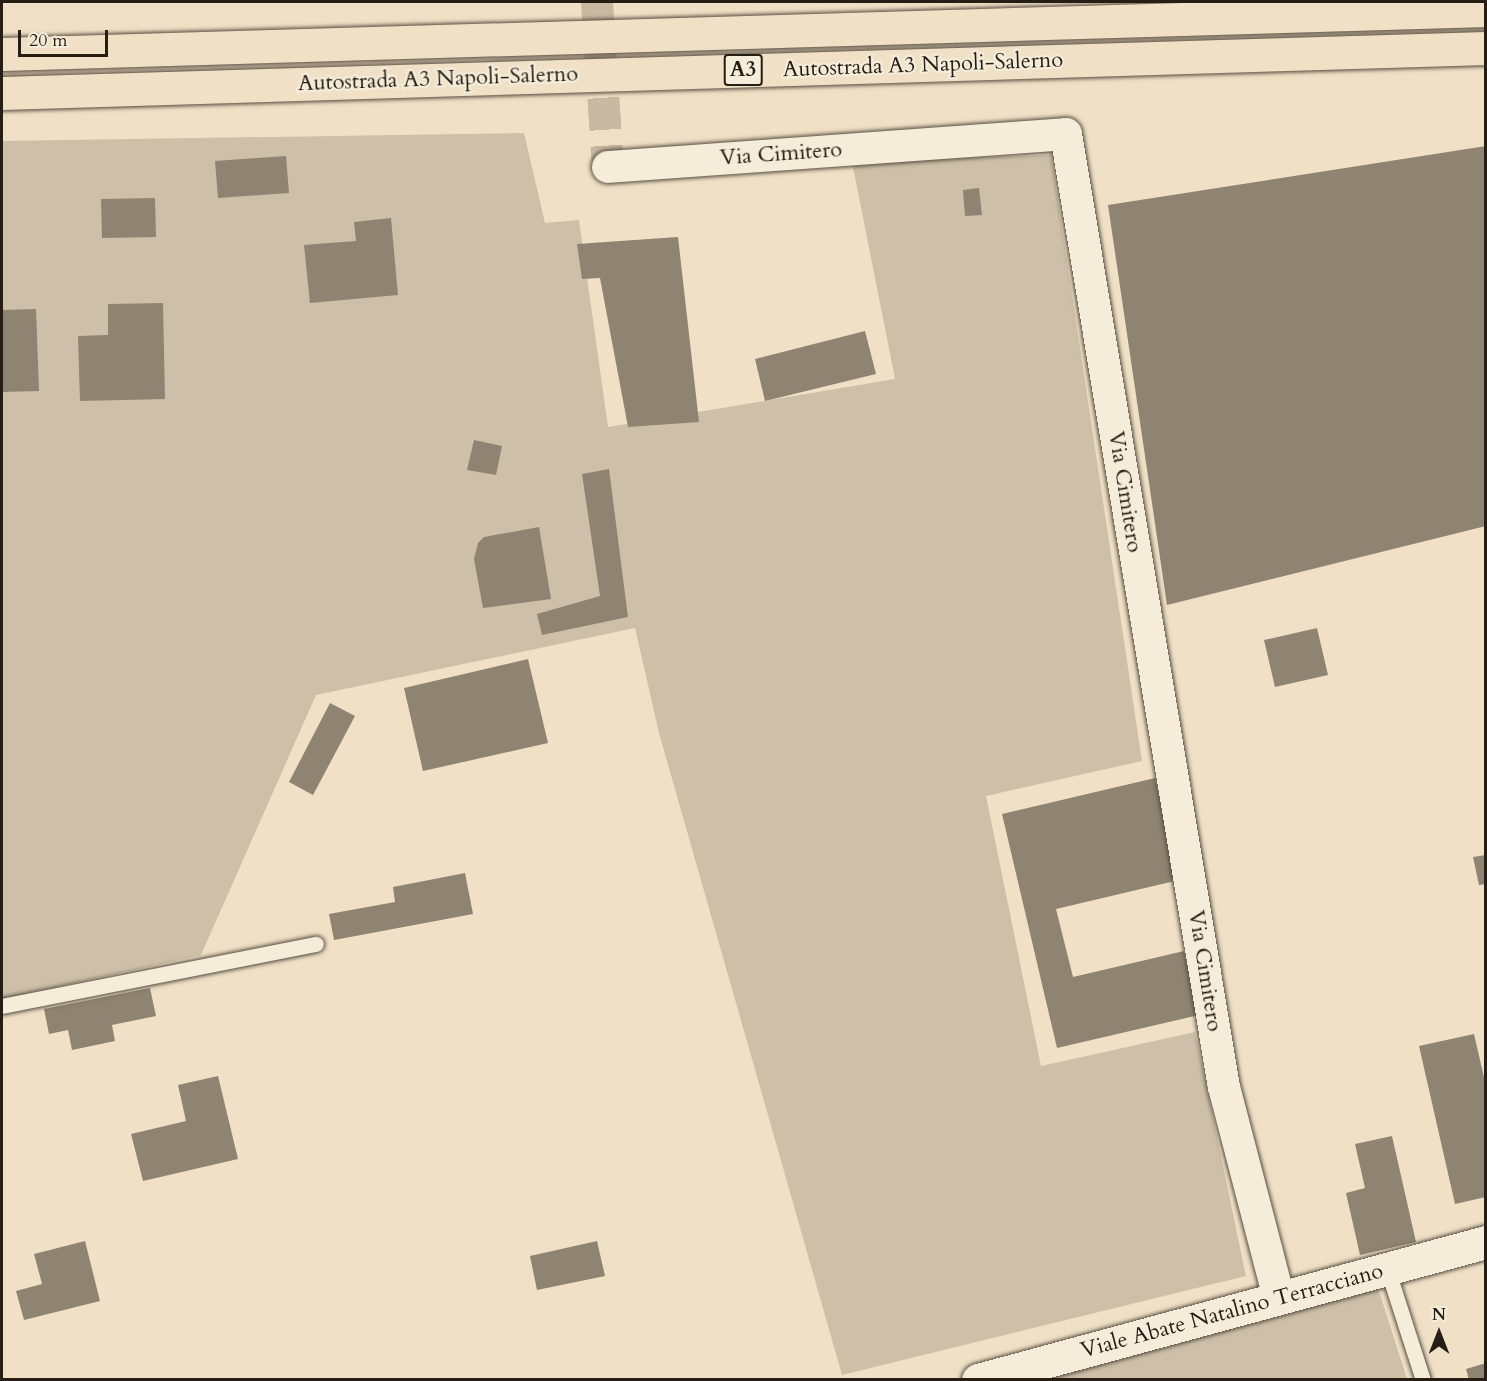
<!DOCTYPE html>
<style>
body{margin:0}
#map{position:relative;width:1487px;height:1381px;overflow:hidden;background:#f0e1c6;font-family:Cardo,serif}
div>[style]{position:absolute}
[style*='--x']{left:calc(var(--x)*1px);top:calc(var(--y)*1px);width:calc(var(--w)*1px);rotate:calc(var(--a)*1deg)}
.green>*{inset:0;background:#cec0a8}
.building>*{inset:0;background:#8f8371}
.minor-tunnel>*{height:32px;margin-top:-16px;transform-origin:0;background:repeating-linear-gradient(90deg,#c8baa2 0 32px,transparent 0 48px)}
.roads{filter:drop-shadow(0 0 2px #584e40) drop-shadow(0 0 2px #584e40)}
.service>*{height:15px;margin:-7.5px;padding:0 7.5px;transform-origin:7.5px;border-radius:7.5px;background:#f5ecda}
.minor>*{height:32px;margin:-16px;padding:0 16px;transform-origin:16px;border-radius:16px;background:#f5ecda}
.tertiary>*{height:33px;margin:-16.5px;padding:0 16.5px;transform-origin:16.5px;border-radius:16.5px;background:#f5ecda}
.motorway>*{height:33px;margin:-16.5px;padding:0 16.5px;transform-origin:16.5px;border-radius:16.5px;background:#f0e1c6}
span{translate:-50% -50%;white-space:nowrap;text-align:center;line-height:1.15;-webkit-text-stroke:4.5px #f5ecda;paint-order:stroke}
.shield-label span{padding:2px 4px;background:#f5ecda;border:2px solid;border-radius:4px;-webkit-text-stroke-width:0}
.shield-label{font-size:21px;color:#261d14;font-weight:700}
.street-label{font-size:22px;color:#261d14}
.frame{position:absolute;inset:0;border:3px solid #261d14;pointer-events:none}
.north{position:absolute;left:1409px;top:1303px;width:60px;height:60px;-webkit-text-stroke:4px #f5ecda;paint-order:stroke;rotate:0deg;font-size:16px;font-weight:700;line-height:24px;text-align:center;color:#261d14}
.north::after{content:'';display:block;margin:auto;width:21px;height:27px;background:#261d14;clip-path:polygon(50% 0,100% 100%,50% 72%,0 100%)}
.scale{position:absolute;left:18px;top:30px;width:90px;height:27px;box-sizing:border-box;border:3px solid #261d14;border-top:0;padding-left:8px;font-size:18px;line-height:21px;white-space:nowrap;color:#261d14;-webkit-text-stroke:4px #f5ecda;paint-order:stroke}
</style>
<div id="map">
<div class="green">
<i style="clip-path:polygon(524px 133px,545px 223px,579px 220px,608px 427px,895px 379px,852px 162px,1051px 155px,1142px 761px,986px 796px,1041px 1066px,1195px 1032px,1246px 1276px,842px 1375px,659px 733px,635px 628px,316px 695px,201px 955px,2px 999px,2px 141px)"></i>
<i style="clip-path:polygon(1378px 1288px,1407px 1379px,1032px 1380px)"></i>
</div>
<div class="building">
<i style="clip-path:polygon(1486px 146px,1486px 526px,1167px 605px,1108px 205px)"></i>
<i style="clip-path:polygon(286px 156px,289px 193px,218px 198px,215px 161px)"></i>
<i style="clip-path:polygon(979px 188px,982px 215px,965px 216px,963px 190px)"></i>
<i style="clip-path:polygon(155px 198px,156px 237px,102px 238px,101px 199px)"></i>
<i style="clip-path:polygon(391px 218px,398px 295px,310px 303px,304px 245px,356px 241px,354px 222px)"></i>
<i style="clip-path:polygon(678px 237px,699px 422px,628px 427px,600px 278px,582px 279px,577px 244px)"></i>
<i style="clip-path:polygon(163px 303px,165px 399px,80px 401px,78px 336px,108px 335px,108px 304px)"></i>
<i style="clip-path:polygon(36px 309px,39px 391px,2px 392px,2px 310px)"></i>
<i style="clip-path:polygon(865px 331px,876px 374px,765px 401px,755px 359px)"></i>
<i style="clip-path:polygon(474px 440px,502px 446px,496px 475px,467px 470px)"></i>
<i style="clip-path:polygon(609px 469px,628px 617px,542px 635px,537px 614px,600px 596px,582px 474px)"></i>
<i style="clip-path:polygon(539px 527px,551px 599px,483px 608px,474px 559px,478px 543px,484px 537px)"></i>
<i style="clip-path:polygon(1317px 628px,1328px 675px,1275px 687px,1264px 640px)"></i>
<i style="clip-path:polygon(528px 659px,548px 743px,423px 771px,404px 688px)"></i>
<i style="clip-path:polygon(330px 703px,355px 716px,313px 795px,289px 782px)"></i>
<i style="clip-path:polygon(1155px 778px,1179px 880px,1056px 909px,1073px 977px,1184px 951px,1199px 1015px,1057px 1048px,1002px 814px)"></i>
<i style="clip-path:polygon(1486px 855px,1486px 884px,1479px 885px,1473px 857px)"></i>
<i style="clip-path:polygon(465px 873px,473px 914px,334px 940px,329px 914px,395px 902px,393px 887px)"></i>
<i style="clip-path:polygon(150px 988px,156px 1016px,112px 1025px,115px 1041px,72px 1050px,68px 1030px,49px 1034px,44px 1009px)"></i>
<i style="clip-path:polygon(1474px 1034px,1486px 1086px,1486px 1197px,1455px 1204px,1419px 1046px)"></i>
<i style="clip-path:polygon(218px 1076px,238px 1159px,143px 1181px,131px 1134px,186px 1121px,178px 1085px)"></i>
<i style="clip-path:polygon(1392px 1136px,1416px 1242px,1360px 1255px,1346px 1193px,1365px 1188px,1355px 1144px)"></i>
<i style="clip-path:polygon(85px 1241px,100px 1301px,24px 1320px,16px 1291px,42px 1284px,34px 1254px)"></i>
<i style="clip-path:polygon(597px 1241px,605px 1276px,537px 1290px,530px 1256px)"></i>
<i style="clip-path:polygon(1486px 1363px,1486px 1380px,1469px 1380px,1466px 1369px)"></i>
</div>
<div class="minor-tunnel">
<i style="--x:597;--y:2;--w:165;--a:86.2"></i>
</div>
<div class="roads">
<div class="service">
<i style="--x:2;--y:1006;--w:320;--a:-11.2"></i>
<i style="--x:1387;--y:1268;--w:118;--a:72.2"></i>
</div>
<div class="minor">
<i style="--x:608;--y:167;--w:459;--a:-4.1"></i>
<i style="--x:1066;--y:134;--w:966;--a:80.59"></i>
<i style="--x:1224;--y:1087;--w:218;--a:75.4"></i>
</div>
<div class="tertiary">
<i style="--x:978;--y:1380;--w:526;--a:-15.2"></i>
</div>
<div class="motorway">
<i style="--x:2;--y:54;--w:1485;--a:-1.7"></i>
<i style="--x:2;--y:93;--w:1485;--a:-1.74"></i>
</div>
</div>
<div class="shield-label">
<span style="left:743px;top:70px">A3</span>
</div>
<div class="street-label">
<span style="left:923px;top:65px;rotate:-2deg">Autostrada A3 Napoli-Salerno</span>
<span style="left:438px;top:79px;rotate:-2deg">Autostrada A3 Napoli-Salerno</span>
<span style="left:781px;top:154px;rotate:-4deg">Via Cimitero</span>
<span style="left:1125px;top:492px;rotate:81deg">Via Cimitero</span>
<span style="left:1205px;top:971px;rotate:81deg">Via Cimitero</span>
<span style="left:1232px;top:1311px;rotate:-15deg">Viale Abate Natalino Terracciano</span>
</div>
<div class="frame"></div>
<div class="north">N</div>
<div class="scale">20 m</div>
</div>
